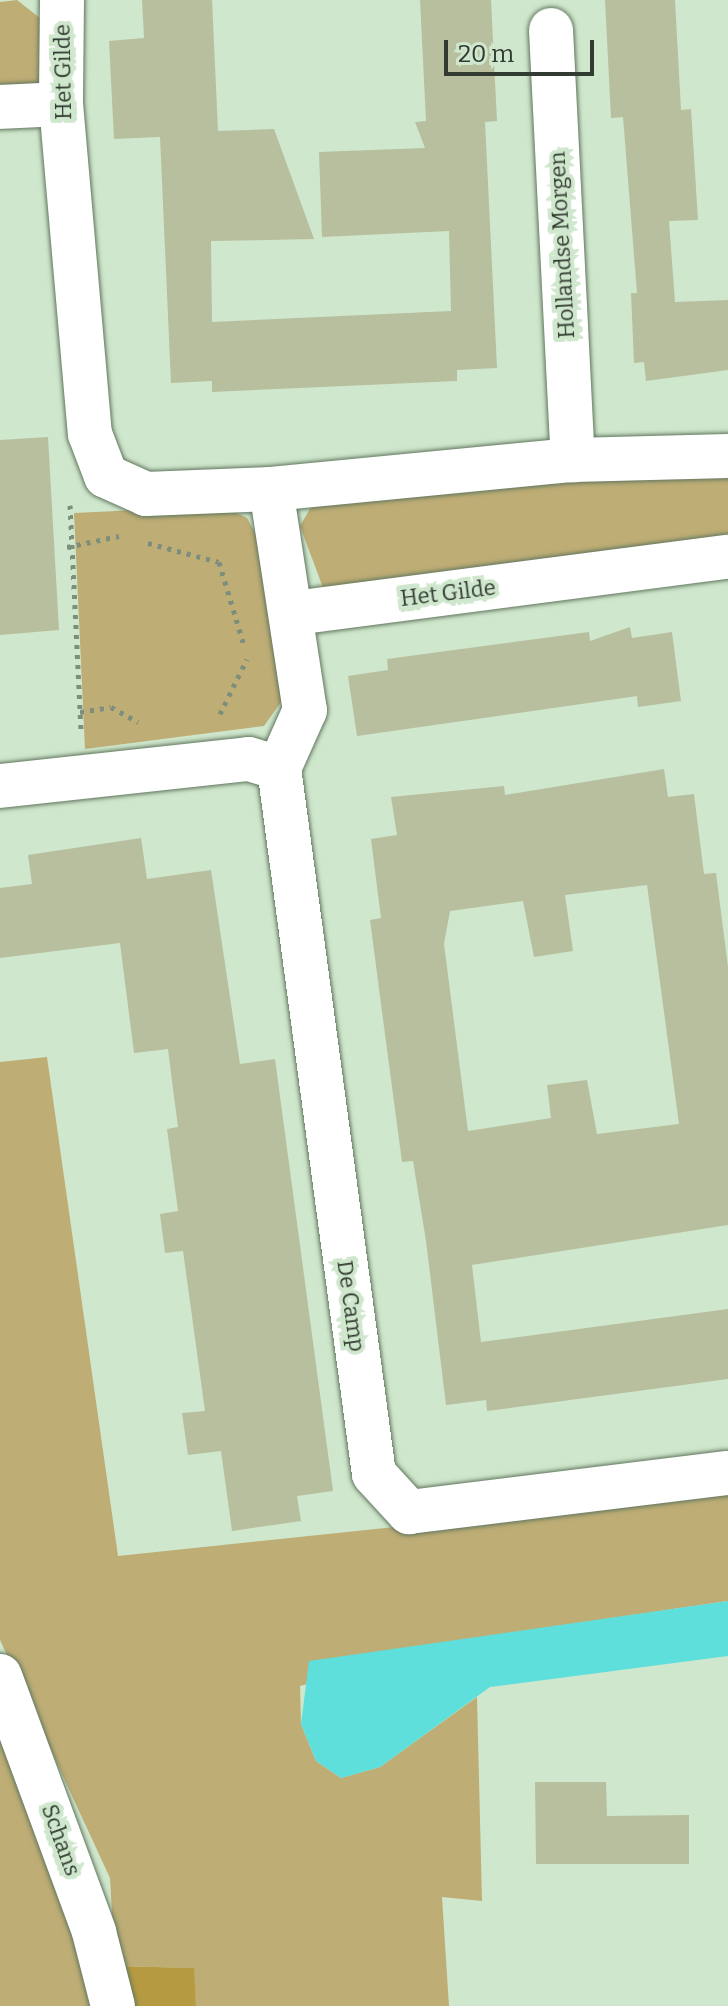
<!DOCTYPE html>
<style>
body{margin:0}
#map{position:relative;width:728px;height:2006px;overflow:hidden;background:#cfe7cc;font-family:Bitter,serif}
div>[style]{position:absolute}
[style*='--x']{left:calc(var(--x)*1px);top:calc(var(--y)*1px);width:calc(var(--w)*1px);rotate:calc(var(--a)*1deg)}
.green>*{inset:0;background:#bead75}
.forest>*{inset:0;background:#b59a41}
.water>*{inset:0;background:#5fdfdb}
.building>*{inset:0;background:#b8bf9f}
.path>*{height:5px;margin-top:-2.5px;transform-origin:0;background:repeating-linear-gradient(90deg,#7e8e7c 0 4px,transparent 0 10px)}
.roads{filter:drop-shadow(0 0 2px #61775f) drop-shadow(0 0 2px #61775f)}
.minor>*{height:44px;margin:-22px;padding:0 22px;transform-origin:22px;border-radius:22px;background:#fff}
span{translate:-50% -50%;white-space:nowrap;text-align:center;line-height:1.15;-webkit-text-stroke:8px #cfe7cc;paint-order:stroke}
.street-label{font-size:22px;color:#323b31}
.scale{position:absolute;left:444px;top:40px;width:150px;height:36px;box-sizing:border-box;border:4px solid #323b31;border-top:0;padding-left:10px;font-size:24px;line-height:28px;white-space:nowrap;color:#323b31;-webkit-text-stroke:6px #cfe7cc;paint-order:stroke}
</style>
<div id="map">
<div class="green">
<i style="clip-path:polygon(17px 0,50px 26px,39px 86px,0 90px,0 2px)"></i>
<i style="clip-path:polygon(728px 472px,728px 537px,325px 593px,300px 526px,311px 507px,374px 489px)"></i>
<i style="clip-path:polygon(222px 506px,247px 518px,258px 538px,284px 698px,264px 726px,85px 749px,74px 513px)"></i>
<i style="clip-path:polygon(47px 1057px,118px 1556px,728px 1492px,728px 1601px,476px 1638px,300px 1686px,301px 1724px,316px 1761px,341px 1778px,380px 1767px,477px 1697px,482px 1901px,442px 1897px,449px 2006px,196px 2006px,193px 1968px,115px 1966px,110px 1878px,0 1640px,0 1062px)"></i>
<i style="clip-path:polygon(0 1720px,97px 2006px,0 2006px)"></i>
</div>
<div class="forest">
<i style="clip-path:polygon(115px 1966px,194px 1968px,196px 2006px,121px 2006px)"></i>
</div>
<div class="water">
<i style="clip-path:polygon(728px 1601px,728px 1656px,490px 1687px,380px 1767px,341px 1778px,316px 1761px,301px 1724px,309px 1661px)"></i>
</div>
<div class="building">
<i style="clip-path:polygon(142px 0,212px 0,218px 131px,274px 129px,314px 239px,211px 241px,212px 322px,451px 311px,449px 231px,322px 237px,319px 152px,425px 148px,415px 122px,426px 121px,420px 0,491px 0,497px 121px,485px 122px,497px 368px,457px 370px,457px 381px,212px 392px,212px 381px,171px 383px,160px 137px,114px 139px,109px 41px,144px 38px)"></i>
<i style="clip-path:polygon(605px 0,675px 0,681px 110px,691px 109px,698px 220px,669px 221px,675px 302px,728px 300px,728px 370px,646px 381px,644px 362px,634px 363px,631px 293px,637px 293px,623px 117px,611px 118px)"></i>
<i style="clip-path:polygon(48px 437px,59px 630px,0 635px,0 440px)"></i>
<i style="clip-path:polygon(630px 627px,632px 638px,672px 632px,681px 701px,638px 707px,637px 696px,357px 736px,348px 676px,388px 670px,387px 659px,589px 632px,590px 641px)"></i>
<i style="clip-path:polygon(evenodd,664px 769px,668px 797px,694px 794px,704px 874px,716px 873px,728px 967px,728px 1225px,472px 1265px,481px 1342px,728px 1309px,728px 1379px,487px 1411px,486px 1400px,446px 1405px,426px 1241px,413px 1161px,402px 1162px,386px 1042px,370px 920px,381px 918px,371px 839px,397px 835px,391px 797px,504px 786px,505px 795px,664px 769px,647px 885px,679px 1124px,597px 1134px,587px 1080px,547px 1085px,551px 1118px,468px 1131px,444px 944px,450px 911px,523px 901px,534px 957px,573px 951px,565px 895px,647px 885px)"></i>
<i style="clip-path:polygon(141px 838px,147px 879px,211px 870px,240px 1064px,275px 1059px,333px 1491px,297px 1496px,301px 1521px,232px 1531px,221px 1451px,188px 1455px,182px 1413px,205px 1411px,183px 1251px,165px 1253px,160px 1214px,178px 1211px,167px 1129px,178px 1127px,173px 1089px,168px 1049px,134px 1053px,120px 943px,0 958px,0 888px,32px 884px,28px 855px)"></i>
<i style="clip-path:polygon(535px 1782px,606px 1782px,607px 1816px,689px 1815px,689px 1864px,536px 1864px)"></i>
</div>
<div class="path">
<i style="--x:70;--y:505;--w:227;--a:87.2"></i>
<i style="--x:148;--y:543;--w:73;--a:15"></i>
<i style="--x:219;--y:562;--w:84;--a:73.3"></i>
<i style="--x:67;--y:547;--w:53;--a:-11.9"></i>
<i style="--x:80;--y:712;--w:31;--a:-9"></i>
<i style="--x:111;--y:707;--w:31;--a:29"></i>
<i style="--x:220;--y:714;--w:61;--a:-63.9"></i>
</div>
<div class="roads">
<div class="minor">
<i style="--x:62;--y:0;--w:104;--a:90.6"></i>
<i style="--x:61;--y:104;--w:331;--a:85"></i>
<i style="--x:90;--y:434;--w:45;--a:69.1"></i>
<i style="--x:106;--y:476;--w:44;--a:24.2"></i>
<i style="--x:146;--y:494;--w:125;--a:-2.3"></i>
<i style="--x:271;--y:489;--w:224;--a:81.3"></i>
<i style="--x:305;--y:710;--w:64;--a:114.1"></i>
<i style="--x:551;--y:30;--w:431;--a:87.1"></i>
<i style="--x:0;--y:107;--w:61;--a:-2.8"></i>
<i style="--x:271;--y:489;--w:303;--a:-5.5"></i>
<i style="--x:573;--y:460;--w:155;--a:-1.5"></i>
<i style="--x:294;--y:613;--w:438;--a:-7.4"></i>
<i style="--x:0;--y:786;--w:250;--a:-6.2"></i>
<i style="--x:249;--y:759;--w:31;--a:17"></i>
<i style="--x:279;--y:768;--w:712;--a:82.34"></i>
<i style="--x:374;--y:1474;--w:52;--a:47.4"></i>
<i style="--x:409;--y:1512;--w:321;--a:-7"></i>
<i style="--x:0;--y:1676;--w:273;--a:69.8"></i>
<i style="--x:94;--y:1932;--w:76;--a:75.6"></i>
</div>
</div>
<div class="street-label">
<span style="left:63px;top:72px;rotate:-91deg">Het Gilde</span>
<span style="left:562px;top:245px;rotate:-93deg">Hollandse Morgen</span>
<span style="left:448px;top:593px;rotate:-7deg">Het Gilde</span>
<span style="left:351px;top:1306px;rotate:82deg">De Camp</span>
<span style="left:61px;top:1840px;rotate:70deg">Schans</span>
</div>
<div class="scale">20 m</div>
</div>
